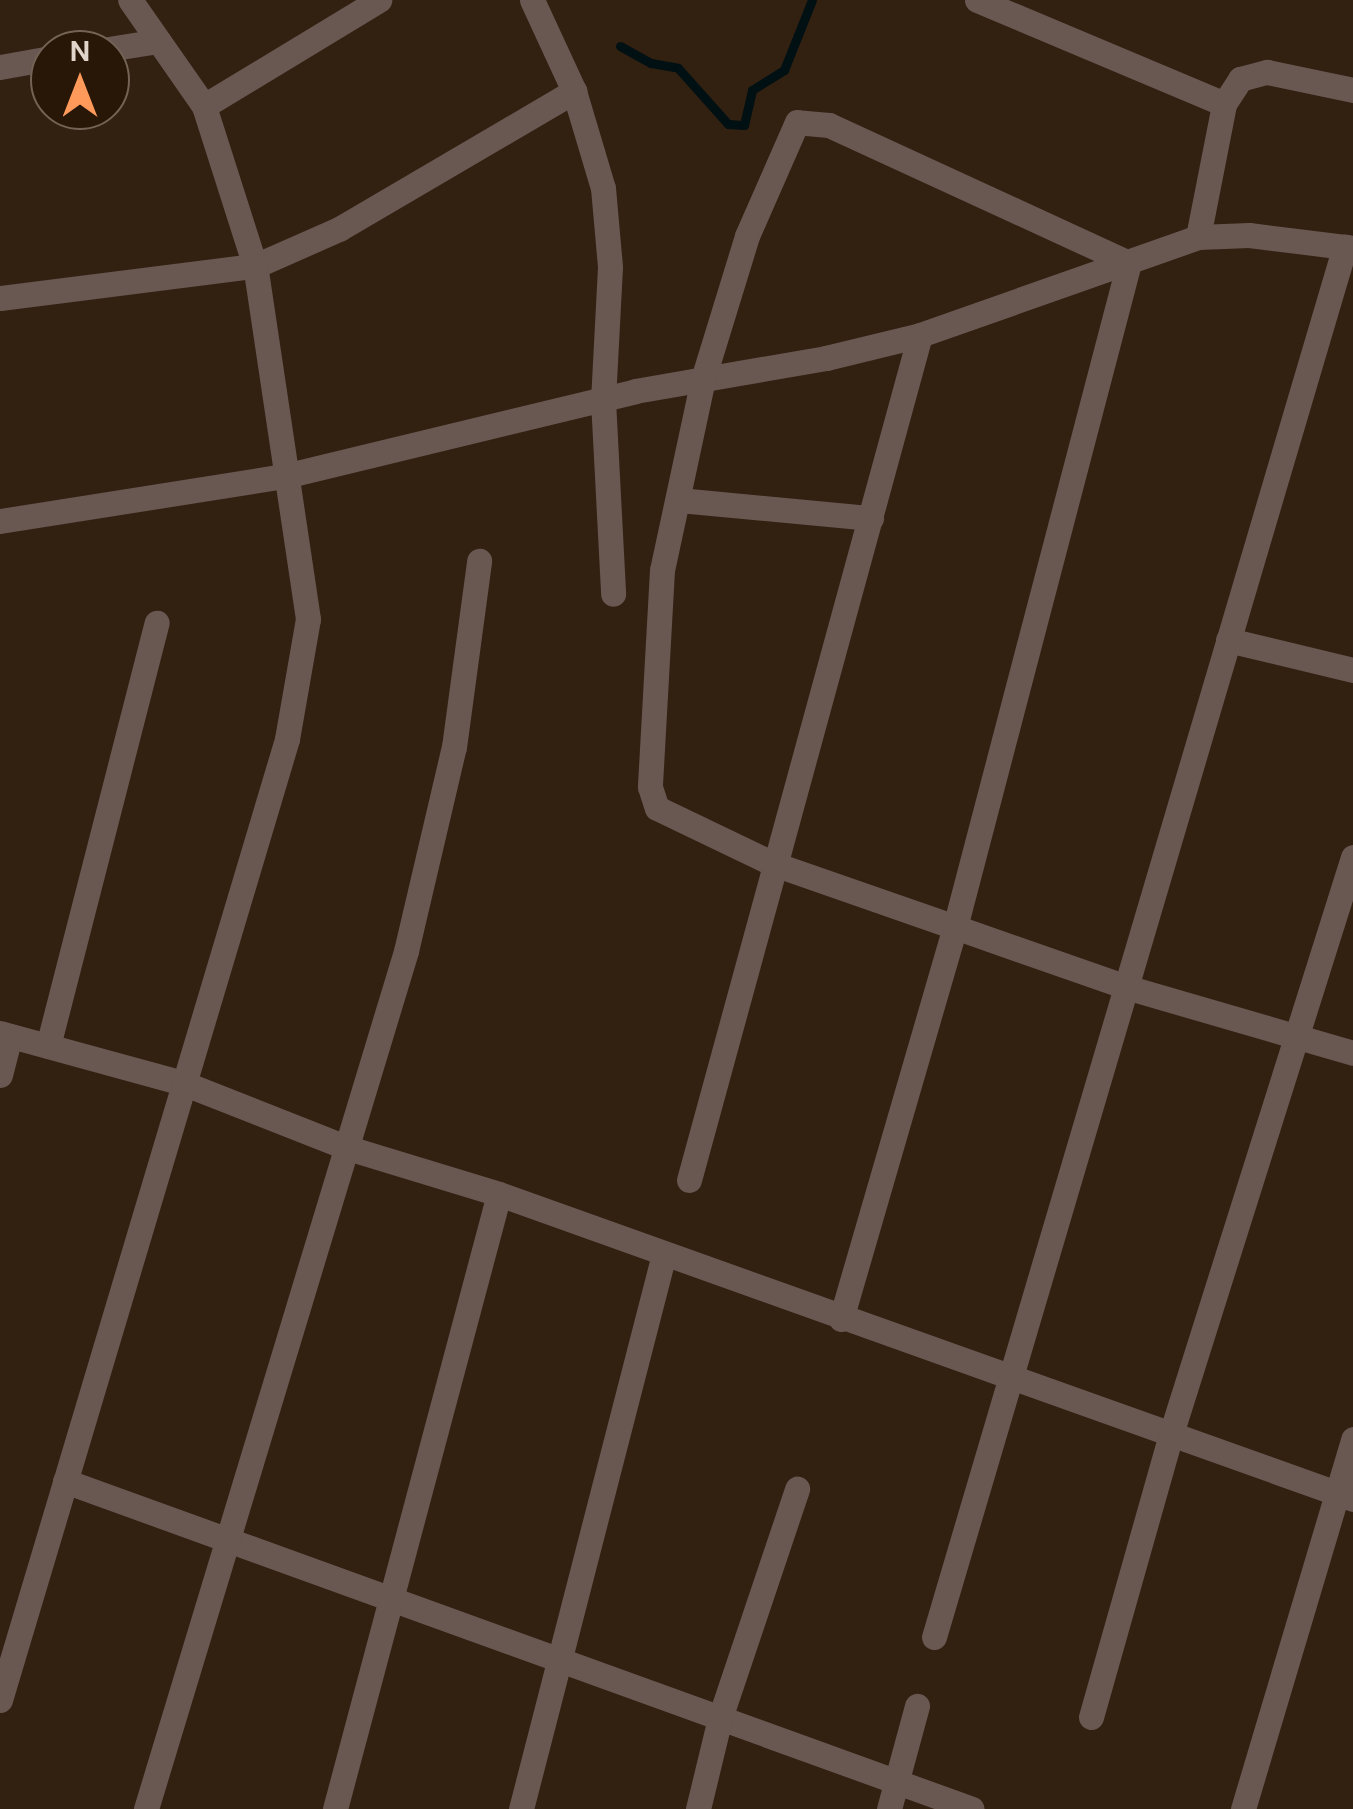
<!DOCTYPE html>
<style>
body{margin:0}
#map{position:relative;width:1353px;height:1809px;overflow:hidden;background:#322011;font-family:"DM Sans",sans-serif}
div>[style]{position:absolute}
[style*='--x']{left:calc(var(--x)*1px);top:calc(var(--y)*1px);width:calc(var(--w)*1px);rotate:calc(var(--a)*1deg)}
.stream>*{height:9px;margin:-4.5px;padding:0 4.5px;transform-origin:4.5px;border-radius:4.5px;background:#001013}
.minor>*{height:25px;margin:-12.5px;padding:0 12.5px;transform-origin:12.5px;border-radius:12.5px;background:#695752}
span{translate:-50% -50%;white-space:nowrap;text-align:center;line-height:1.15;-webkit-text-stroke:8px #281707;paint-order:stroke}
.north{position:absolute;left:30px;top:30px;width:100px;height:100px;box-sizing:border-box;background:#281707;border:2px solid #726355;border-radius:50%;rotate:0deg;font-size:28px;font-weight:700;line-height:40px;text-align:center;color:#e1d4ca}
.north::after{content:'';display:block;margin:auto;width:35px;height:45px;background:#ff9a5b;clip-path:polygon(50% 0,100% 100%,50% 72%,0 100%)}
</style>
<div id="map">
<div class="stream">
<i style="--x:620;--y:46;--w:35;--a:29"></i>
<i style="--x:651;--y:63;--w:27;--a:10"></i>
<i style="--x:678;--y:68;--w:75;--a:48.2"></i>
<i style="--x:728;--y:124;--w:16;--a:4"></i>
<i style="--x:744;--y:125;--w:36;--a:-77"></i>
<i style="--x:752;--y:90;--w:38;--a:-32"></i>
<i style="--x:784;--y:70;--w:75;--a:-68.2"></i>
</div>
<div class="minor">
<i style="--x:532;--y:0;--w:100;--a:65.2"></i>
<i style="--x:574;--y:91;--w:101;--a:73.4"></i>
<i style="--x:603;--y:188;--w:79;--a:84.9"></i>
<i style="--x:610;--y:267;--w:133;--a:93"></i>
<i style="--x:603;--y:400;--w:194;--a:87"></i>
<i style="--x:977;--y:0;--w:268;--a:22.8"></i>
<i style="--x:1224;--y:104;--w:30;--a:-57"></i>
<i style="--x:1240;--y:79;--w:28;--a:-15"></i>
<i style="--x:1267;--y:72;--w:88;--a:11.8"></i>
<i style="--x:102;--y:50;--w:57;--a:-9.1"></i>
<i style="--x:0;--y:67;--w:51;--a:-10.2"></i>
<i style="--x:204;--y:106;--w:205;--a:-31.2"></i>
<i style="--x:1198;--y:237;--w:136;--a:-78.9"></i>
<i style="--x:0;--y:298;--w:257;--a:-7.2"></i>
<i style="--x:255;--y:266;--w:92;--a:-23.8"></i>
<i style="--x:339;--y:229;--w:273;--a:-30.4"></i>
<i style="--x:679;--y:500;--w:193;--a:5.4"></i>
<i style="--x:0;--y:521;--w:293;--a:-9"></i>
<i style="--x:289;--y:475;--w:356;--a:-13.6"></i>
<i style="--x:635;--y:391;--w:194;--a:-9.8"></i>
<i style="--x:826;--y:358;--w:97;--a:-13.7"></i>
<i style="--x:920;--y:335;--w:295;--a:-19.4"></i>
<i style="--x:1198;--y:237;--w:51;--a:-2.2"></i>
<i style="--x:1249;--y:235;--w:105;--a:7.1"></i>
<i style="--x:1228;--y:640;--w:129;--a:13.5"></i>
<i style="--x:0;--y:1033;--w:190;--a:15.3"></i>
<i style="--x:183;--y:1083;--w:177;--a:21.5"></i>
<i style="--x:348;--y:1148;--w:158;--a:16.9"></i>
<i style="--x:499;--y:1194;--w:907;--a:19.65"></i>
<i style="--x:48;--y:1046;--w:437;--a:-75.6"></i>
<i style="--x:0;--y:1075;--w:40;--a:-75.6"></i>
<i style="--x:689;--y:1180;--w:876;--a:-74.71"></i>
<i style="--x:841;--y:1319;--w:408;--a:-73.8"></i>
<i style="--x:955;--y:927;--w:686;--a:-75.32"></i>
<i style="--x:1129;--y:263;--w:330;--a:-155.3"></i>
<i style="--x:829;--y:125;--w:32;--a:-175"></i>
<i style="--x:797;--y:122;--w:124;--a:113.7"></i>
<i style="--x:747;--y:236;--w:150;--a:107.1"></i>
<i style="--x:703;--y:379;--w:195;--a:102.1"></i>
<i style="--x:662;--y:570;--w:217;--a:93.2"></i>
<i style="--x:650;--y:787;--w:22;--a:72"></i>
<i style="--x:657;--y:808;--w:130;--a:25.6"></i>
<i style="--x:774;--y:864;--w:192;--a:19.2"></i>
<i style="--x:955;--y:927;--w:181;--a:19.3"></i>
<i style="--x:1126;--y:987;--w:236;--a:16.2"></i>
<i style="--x:65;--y:1481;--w:964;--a:19.88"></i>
<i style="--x:934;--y:1637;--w:1450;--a:-73.54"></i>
<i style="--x:0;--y:1700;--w:1003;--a:-73.37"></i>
<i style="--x:287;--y:739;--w:122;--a:-80.1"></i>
<i style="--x:308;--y:619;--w:357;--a:-98.5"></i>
<i style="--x:255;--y:266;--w:168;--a:-107.7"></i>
<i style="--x:204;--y:106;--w:129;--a:-124.9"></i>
<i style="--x:1091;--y:1717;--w:294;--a:-74.2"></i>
<i style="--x:1171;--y:1434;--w:605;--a:-72.49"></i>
<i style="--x:146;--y:1809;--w:897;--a:-73.14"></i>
<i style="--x:406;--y:951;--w:210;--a:-76.8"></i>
<i style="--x:454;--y:747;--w:188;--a:-82.3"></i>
<i style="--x:335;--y:1809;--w:636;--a:-75.07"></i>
<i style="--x:521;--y:1809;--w:573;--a:-75.55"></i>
<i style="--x:698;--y:1809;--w:94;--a:-76.4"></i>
<i style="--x:720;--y:1718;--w:242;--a:-71.4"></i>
<i style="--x:889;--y:1809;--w:107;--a:-74.8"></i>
<i style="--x:1243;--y:1809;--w:386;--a:-73.4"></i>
</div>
<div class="north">N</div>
</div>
